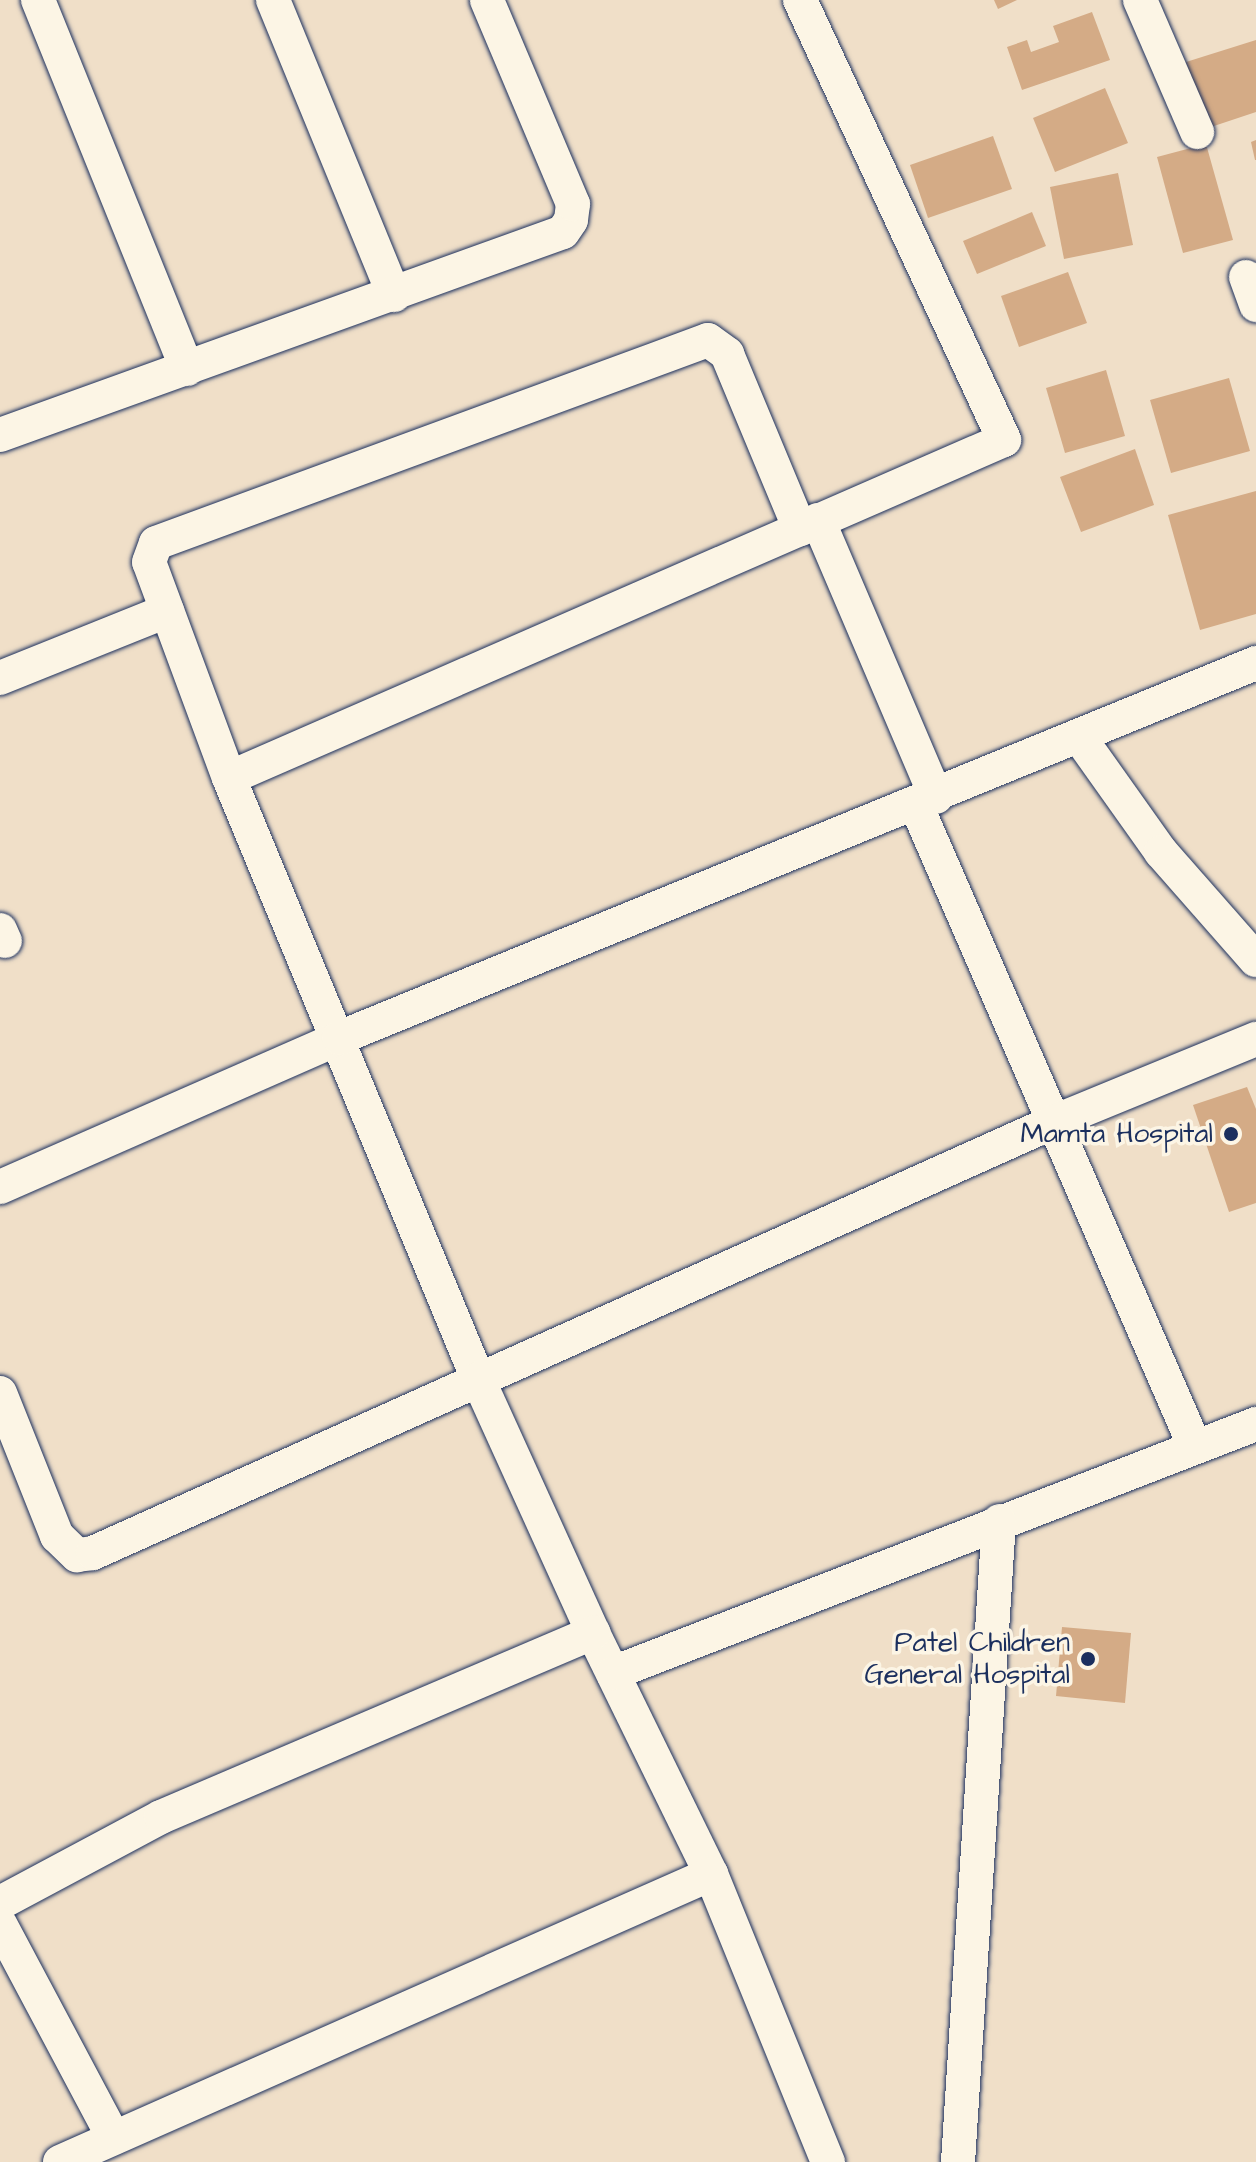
<!DOCTYPE html>
<style>
body{margin:0}
#map{position:relative;width:1256px;height:2162px;overflow:hidden;background:#f0dfc8;font-family:"Architects Daughter",sans-serif}
div>[style]{position:absolute}
[style*='--x']{left:calc(var(--x)*1px);top:calc(var(--y)*1px);width:calc(var(--w)*1px);rotate:calc(var(--a)*1deg)}
.building>*{inset:0;background:#d4ab86}
.roads{filter:drop-shadow(0 0 2px #1b2f5e) drop-shadow(0 0 2px #1b2f5e)}
.minor>*{height:34px;margin:-17px;padding:0 17px;transform-origin:17px;border-radius:17px;background:#fcf5e5}
.dots>*{width:22px;height:22px;translate:-50% -50%;box-sizing:border-box;border:4px solid #fcf5e5;border-radius:50%}
span{translate:-50% -50%;white-space:nowrap;text-align:center;line-height:1.15;-webkit-text-stroke:7px #fcf5e5;paint-order:stroke}
.poi-label{font-size:28px;color:#1b2f5e}
.right{translate:-100% -50%;text-align:right}
</style>
<div id="map">
<div class="building">
<i style="clip-path:polygon(994px 0,1017px 0,998px 9px)"></i>
<i style="clip-path:polygon(1092px 12px,1110px 60px,1022px 90px,1007px 47px,1027px 40px,1031px 52px,1059px 42px,1053px 26px)"></i>
<i style="clip-path:polygon(1256px 40px,1256px 112px,1208px 128px,1186px 62px)"></i>
<i style="clip-path:polygon(1105px 88px,1128px 143px,1055px 172px,1033px 118px)"></i>
<i style="clip-path:polygon(993px 136px,1012px 189px,928px 218px,910px 165px)"></i>
<i style="clip-path:polygon(1256px 140px,1256px 160px,1255px 160px,1251px 142px)"></i>
<i style="clip-path:polygon(1206px 144px,1233px 240px,1183px 253px,1157px 157px)"></i>
<i style="clip-path:polygon(1118px 173px,1133px 245px,1064px 259px,1050px 187px)"></i>
<i style="clip-path:polygon(1032px 212px,1046px 246px,977px 274px,963px 241px)"></i>
<i style="clip-path:polygon(1068px 272px,1087px 323px,1019px 347px,1001px 296px)"></i>
<i style="clip-path:polygon(1106px 370px,1125px 436px,1065px 453px,1046px 388px)"></i>
<i style="clip-path:polygon(1229px 378px,1250px 451px,1171px 473px,1150px 400px)"></i>
<i style="clip-path:polygon(1135px 449px,1154px 505px,1081px 532px,1060px 477px)"></i>
<i style="clip-path:polygon(1256px 491px,1256px 614px,1200px 630px,1168px 515px)"></i>
<i style="clip-path:polygon(1247px 1087px,1256px 1109px,1256px 1203px,1229px 1212px,1193px 1105px)"></i>
<i style="clip-path:polygon(1062px 1627px,1131px 1633px,1125px 1703px,1056px 1696px)"></i>
</div>
<div class="roads">
<div class="minor">
<i style="--x:38;--y:0;--w:398;--a:68"></i>
<i style="--x:273;--y:0;--w:319;--a:67.7"></i>
<i style="--x:800;--y:0;--w:485;--a:65.1"></i>
<i style="--x:1004;--y:440;--w:845;--a:156.44"></i>
<i style="--x:229;--y:778;--w:651;--a:67.5"></i>
<i style="--x:478;--y:1379;--w:279;--a:65.6"></i>
<i style="--x:593;--y:1633;--w:268;--a:63.9"></i>
<i style="--x:711;--y:1874;--w:311;--a:67.9"></i>
<i style="--x:1140;--y:0;--w:144;--a:66.6"></i>
<i style="--x:1246;--y:277;--w:30;--a:70"></i>
<i style="--x:0;--y:435;--w:598;--a:-19.83"></i>
<i style="--x:563;--y:232;--w:14;--a:-56"></i>
<i style="--x:571;--y:220;--w:16;--a:-83"></i>
<i style="--x:573;--y:204;--w:221;--a:-112.9"></i>
<i style="--x:818;--y:520;--w:301;--a:66.9"></i>
<i style="--x:0;--y:678;--w:180;--a:-21.9"></i>
<i style="--x:1080;--y:738;--w:140;--a:54.6"></i>
<i style="--x:1161;--y:852;--w:144;--a:48.7"></i>
<i style="--x:229;--y:778;--w:230;--a:-110.3"></i>
<i style="--x:149;--y:562;--w:20;--a:-70"></i>
<i style="--x:156;--y:543;--w:588;--a:-20.19"></i>
<i style="--x:708;--y:340;--w:24;--a:36"></i>
<i style="--x:727;--y:354;--w:190;--a:67.4"></i>
<i style="--x:916;--y:805;--w:700;--a:66.51"></i>
<i style="--x:0;--y:930;--w:12;--a:66"></i>
<i style="--x:0;--y:1187;--w:370;--a:-23.7"></i>
<i style="--x:339;--y:1038;--w:991;--a:-22.24"></i>
<i style="--x:0;--y:1393;--w:154;--a:68.3"></i>
<i style="--x:57;--y:1536;--w:28;--a:44"></i>
<i style="--x:77;--y:1555;--w:16;--a:-7"></i>
<i style="--x:93;--y:1553;--w:1050;--a:-24.17"></i>
<i style="--x:1051;--y:1123;--w:222;--a:-22.3"></i>
<i style="--x:613;--y:1673;--w:690;--a:-21.17"></i>
<i style="--x:0;--y:1903;--w:183;--a:-28.1"></i>
<i style="--x:161;--y:1817;--w:470;--a:-23.1"></i>
<i style="--x:0;--y:1924;--w:242;--a:62"></i>
<i style="--x:60;--y:2162;--w:712;--a:-23.86"></i>
<i style="--x:958;--y:2162;--w:642;--a:-86.34"></i>
</div>
</div>
<div class="dots">
<i style="left:1231px;top:1134px;background:#1b2f5e"></i>
<i style="left:1088px;top:1659px;background:#1b2f5e"></i>
</div>
<div class="poi-label">
<span class="right" style="left:1213px;top:1134px">Mamta Hospital</span>
<span class="right" style="left:1070px;top:1659px">Patel Children<br>General Hospital</span>
</div>
</div>
